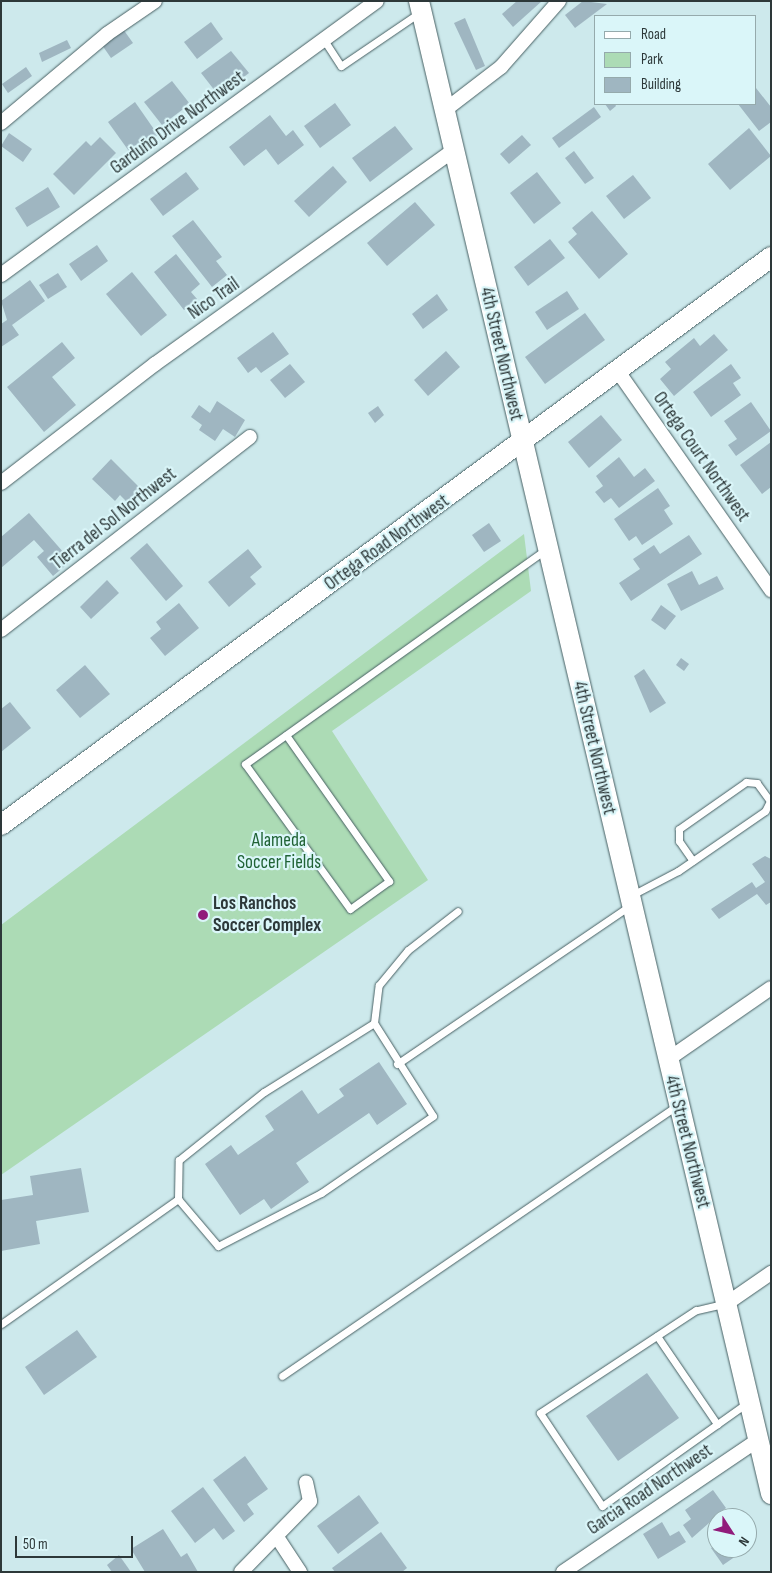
<!DOCTYPE html>
<meta charset="utf-8">
<style>
body{margin:0}
#map{position:relative;width:772px;height:1573px;overflow:hidden;background:#cde9ec;font-family:"Sofia Sans Condensed",sans-serif}
div>[style]{position:absolute}
[style*='--x']{left:calc(var(--x)*1px);top:calc(var(--y)*1px);width:calc(var(--w)*1px);rotate:calc(var(--a)*1deg)}
.green>*{inset:0;background:#acdbb5}
.building>*{inset:0;background:#9fb6c1}
.roads{filter:drop-shadow(0 0 1px #486063) drop-shadow(0 0 1px #486063)}
.lane>*{height:7px;margin:-3.5px;padding:0 3.5px;transform-origin:3.5px;border-radius:3.5px;background:#fff}
.street>*{height:14px;margin:-7px;padding:0 7px;transform-origin:7px;border-radius:7px;background:#fff}
.secondary>*{height:20px;margin:-10px;padding:0 10px;transform-origin:10px;border-radius:10px;background:#fff}
.dots>*{width:14px;height:14px;translate:-50% -50%;box-sizing:border-box;border:2px solid #daf6f9;border-radius:50%}
span{translate:-50% -50%;white-space:nowrap;text-align:center;line-height:1.15;-webkit-text-stroke:4.5px #daf6f9;paint-order:stroke}
.street-label{font-size:19px;color:#2d3839}
.park-label{font-size:19px;color:#206335}
.poi-label{font-size:19px;color:#2d3839;font-weight:700}
.left{translate:0 -50%;text-align:left}
.frame{position:absolute;inset:0;border:2px solid #2d3839;pointer-events:none}
.legend{position:absolute;left:594px;top:15px;width:162px;height:90px;box-sizing:border-box;background:#daf6f9;border:1px solid #95aaac;margin:0;padding:6px 9px;list-style:none;font-size:15px;color:#2d3839}
.legend li{display:flex;align-items:center;gap:10px;height:25px}
.legend b{width:25px;border:1px solid #95aaac}
.north{position:absolute;left:707px;top:1508px;width:50px;height:50px;box-sizing:border-box;background:#daf6f9;border:1px solid #95aaac;border-radius:50%;rotate:125deg;font-size:14px;font-weight:700;line-height:20px;text-align:center;color:#2d3839}
.north::after{content:'';display:block;margin:auto;width:18px;height:22px;background:#911c7b;clip-path:polygon(50% 0,100% 100%,50% 72%,0 100%)}
.scale{position:absolute;left:15px;top:1536px;width:118px;height:22px;box-sizing:border-box;border:2px solid #2d3839;border-top:0;padding-left:6px;font-size:15px;line-height:18px;white-space:nowrap;color:#2d3839;-webkit-text-stroke:4px #daf6f9;paint-order:stroke}
</style>
<div id="map">
<div class="green">
<i style="clip-path:polygon(524px 534px,531px 591px,332px 731px,428px 880px,1px 1175px,1px 925px)"></i>
</div>
<div class="building">
<i style="clip-path:polygon(517px 1px,542px 1px,513px 27px,502px 14px)"></i>
<i style="clip-path:polygon(583px 1px,607px 4px,575px 28px,565px 15px)"></i>
<i style="clip-path:polygon(465px 18px,485px 66px,476px 70px,454px 23px)"></i>
<i style="clip-path:polygon(211px 22px,223px 39px,197px 59px,184px 42px)"></i>
<i style="clip-path:polygon(123px 29px,133px 43px,111px 58px,102px 45px)"></i>
<i style="clip-path:polygon(67px 40px,71px 48px,42px 62px,39px 53px)"></i>
<i style="clip-path:polygon(231px 51px,249px 73px,219px 96px,201px 73px)"></i>
<i style="clip-path:polygon(26px 67px,32px 76px,8px 93px,2px 84px)"></i>
<i style="clip-path:polygon(172px 81px,190px 104px,162px 125px,144px 102px)"></i>
<i style="clip-path:polygon(756px 88px,771px 107px,771px 122px,759px 131px,738px 104px,756px 104px)"></i>
<i style="clip-path:polygon(135px 102px,158px 135px,131px 154px,108px 122px)"></i>
<i style="clip-path:polygon(335px 103px,351px 125px,320px 148px,304px 126px)"></i>
<i style="clip-path:polygon(605px 104px,615px 104px,616px 106px,610px 111px)"></i>
<i style="clip-path:polygon(594px 107px,601px 117px,559px 148px,552px 138px)"></i>
<i style="clip-path:polygon(270px 115px,286px 136px,293px 130px,304px 145px,278px 165px,266px 149px,244px 166px,229px 147px)"></i>
<i style="clip-path:polygon(395px 126px,413px 149px,370px 182px,352px 158px)"></i>
<i style="clip-path:polygon(749px 128px,771px 156px,730px 190px,708px 164px)"></i>
<i style="clip-path:polygon(9px 133px,32px 149px,23px 162px,1px 146px)"></i>
<i style="clip-path:polygon(522px 135px,531px 145px,509px 164px,500px 154px)"></i>
<i style="clip-path:polygon(100px 137px,116px 153px,74px 195px,53px 174px,86px 141px,91px 146px)"></i>
<i style="clip-path:polygon(574px 151px,594px 178px,585px 184px,565px 158px)"></i>
<i style="clip-path:polygon(333px 166px,347px 182px,309px 217px,294px 201px)"></i>
<i style="clip-path:polygon(186px 172px,199px 189px,163px 216px,150px 199px)"></i>
<i style="clip-path:polygon(537px 172px,561px 203px,534px 224px,510px 193px)"></i>
<i style="clip-path:polygon(633px 175px,651px 198px,624px 219px,606px 196px)"></i>
<i style="clip-path:polygon(48px 187px,60px 207px,27px 227px,15px 208px)"></i>
<i style="clip-path:polygon(415px 202px,435px 225px,387px 266px,367px 243px)"></i>
<i style="clip-path:polygon(592px 211px,628px 254px,599px 279px,568px 242px,577px 234px,572px 228px)"></i>
<i style="clip-path:polygon(193px 220px,222px 257px,216px 261px,227px 275px,212px 287px,172px 236px)"></i>
<i style="clip-path:polygon(550px 239px,565px 258px,528px 286px,514px 267px)"></i>
<i style="clip-path:polygon(97px 245px,108px 261px,81px 281px,69px 264px)"></i>
<i style="clip-path:polygon(176px 254px,200px 284px,191px 292px,197px 299px,184px 310px,154px 272px)"></i>
<i style="clip-path:polygon(132px 272px,167px 315px,141px 336px,106px 294px)"></i>
<i style="clip-path:polygon(58px 273px,67px 287px,48px 299px,39px 285px)"></i>
<i style="clip-path:polygon(30px 280px,45px 301px,12px 325px,19px 335px,1px 347px,1px 324px,7px 320px,1px 301px)"></i>
<i style="clip-path:polygon(567px 291px,579px 309px,547px 330px,535px 312px)"></i>
<i style="clip-path:polygon(437px 294px,448px 310px,423px 329px,412px 314px)"></i>
<i style="clip-path:polygon(585px 313px,605px 340px,545px 384px,525px 357px)"></i>
<i style="clip-path:polygon(273px 332px,289px 354px,261px 373px,256px 367px,248px 373px,237px 358px)"></i>
<i style="clip-path:polygon(714px 334px,728px 350px,674px 396px,660px 379px,671px 369px,665px 362px,694px 338px,700px 346px)"></i>
<i style="clip-path:polygon(62px 342px,75px 358px,52px 377px,76px 405px,44px 432px,7px 387px)"></i>
<i style="clip-path:polygon(446px 351px,460px 367px,428px 396px,414px 380px)"></i>
<i style="clip-path:polygon(290px 364px,305px 382px,285px 398px,270px 380px)"></i>
<i style="clip-path:polygon(731px 364px,741px 378px,733px 383px,741px 395px,711px 417px,693px 392px)"></i>
<i style="clip-path:polygon(217px 401px,245px 420px,235px 437px,223px 429px,215px 441px,199px 430px,202px 425px,191px 417px,199px 405px,210px 413px)"></i>
<i style="clip-path:polygon(751px 402px,771px 431px,736px 456px,728px 445px,737px 439px,724px 421px)"></i>
<i style="clip-path:polygon(378px 406px,384px 415px,375px 423px,368px 413px)"></i>
<i style="clip-path:polygon(601px 415px,622px 440px,589px 468px,568px 442px)"></i>
<i style="clip-path:polygon(771px 442px,771px 487px,762px 494px,740px 465px)"></i>
<i style="clip-path:polygon(619px 457px,634px 477px,645px 468px,655px 481px,619px 508px,611px 498px,604px 503px,595px 492px,603px 486px,596px 476px)"></i>
<i style="clip-path:polygon(111px 459px,142px 490px,129px 504px,120px 495px,115px 501px,92px 479px)"></i>
<i style="clip-path:polygon(658px 488px,670px 506px,664px 510px,673px 524px,642px 545px,636px 536px,629px 541px,614px 519px)"></i>
<i style="clip-path:polygon(29px 513px,71px 561px,53px 576px,37px 557px,44px 551px,34px 540px,1px 568px,1px 537px)"></i>
<i style="clip-path:polygon(489px 523px,501px 541px,484px 552px,472px 535px)"></i>
<i style="clip-path:polygon(689px 535px,702px 554px,631px 601px,619px 583px,640px 569px,633px 559px,654px 545px,660px 554px)"></i>
<i style="clip-path:polygon(147px 543px,183px 586px,166px 601px,130px 558px)"></i>
<i style="clip-path:polygon(248px 549px,262px 567px,250px 577px,256px 584px,229px 607px,208px 582px)"></i>
<i style="clip-path:polygon(692px 571px,699px 585px,717px 576px,724px 589px,681px 611px,667px 584px)"></i>
<i style="clip-path:polygon(107px 580px,119px 593px,91px 619px,80px 607px)"></i>
<i style="clip-path:polygon(179px 603px,199px 628px,165px 656px,150px 638px,161px 629px,156px 622px)"></i>
<i style="clip-path:polygon(661px 605px,676px 616px,665px 630px,651px 620px)"></i>
<i style="clip-path:polygon(681px 658px,689px 664px,684px 671px,676px 665px)"></i>
<i style="clip-path:polygon(85px 665px,110px 694px,80px 718px,56px 690px)"></i>
<i style="clip-path:polygon(644px 669px,666px 703px,650px 713px,634px 676px)"></i>
<i style="clip-path:polygon(10px 702px,31px 728px,1px 752px,1px 709px)"></i>
<i style="clip-path:polygon(765px 856px,771px 859px,771px 902px,766px 905px,757px 894px,719px 919px,711px 909px,752px 882px,756px 888px,765px 882px,752px 864px)"></i>
<i style="clip-path:polygon(379px 1062px,407px 1104px,377px 1125px,369px 1113px,296px 1163px,309px 1182px,271px 1209px,264px 1199px,240px 1215px,205px 1164px,231px 1145px,238px 1155px,274px 1130px,265px 1116px,302px 1090px,318px 1114px,344px 1096px,339px 1089px)"></i>
<i style="clip-path:polygon(81px 1168px,89px 1212px,36px 1221px,40px 1244px,1px 1251px,1px 1200px,33px 1195px,30px 1176px)"></i>
<i style="clip-path:polygon(77px 1330px,97px 1357px,44px 1395px,25px 1367px)"></i>
<i style="clip-path:polygon(647px 1373px,679px 1418px,618px 1461px,586px 1416px)"></i>
<i style="clip-path:polygon(245px 1456px,268px 1489px,247px 1504px,254px 1514px,244px 1522px,213px 1480px)"></i>
<i style="clip-path:polygon(203px 1487px,235px 1531px,223px 1540px,214px 1528px,195px 1543px,171px 1511px)"></i>
<i style="clip-path:polygon(713px 1490px,726px 1508px,692px 1538px,683px 1525px,691px 1519px,685px 1510px)"></i>
<i style="clip-path:polygon(359px 1495px,379px 1523px,338px 1554px,317px 1526px)"></i>
<i style="clip-path:polygon(662px 1522px,670px 1536px,679px 1531px,686px 1542px,658px 1559px,643px 1534px)"></i>
<i style="clip-path:polygon(163px 1529px,181px 1557px,187px 1553px,198px 1572px,145px 1572px,131px 1549px)"></i>
<i style="clip-path:polygon(381px 1532px,407px 1568px,402px 1572px,335px 1572px,332px 1568px)"></i>
<i style="clip-path:polygon(747px 1538px,752px 1545px,723px 1565px,711px 1548px,717px 1544px,717px 1548px,747px 1548px)"></i>
<i style="clip-path:polygon(119px 1555px,131px 1572px,112px 1572px,107px 1565px)"></i>
</div>
<div class="roads">
<div class="lane">
<i style="--x:324;--y:40;--w:31;--a:57"></i>
<i style="--x:341;--y:66;--w:94;--a:-34.2"></i>
<i style="--x:286;--y:735;--w:179;--a:54.8"></i>
<i style="--x:389;--y:881;--w:48;--a:144.3"></i>
<i style="--x:350;--y:909;--w:179;--a:-125.9"></i>
<i style="--x:245;--y:764;--w:370;--a:-35.5"></i>
<i style="--x:632;--y:895;--w:52;--a:-27.6"></i>
<i style="--x:678;--y:871;--w:106;--a:-34.6"></i>
<i style="--x:765;--y:811;--w:11;--a:-63"></i>
<i style="--x:770;--y:801;--w:22;--a:-126"></i>
<i style="--x:757;--y:783;--w:11;--a:-175"></i>
<i style="--x:746;--y:782;--w:82;--a:145"></i>
<i style="--x:679;--y:829;--w:12;--a:90"></i>
<i style="--x:679;--y:841;--w:24;--a:55"></i>
<i style="--x:374;--y:1023;--w:110;--a:57.6"></i>
<i style="--x:433;--y:1116;--w:136;--a:145.5"></i>
<i style="--x:321;--y:1193;--w:116;--a:152.8"></i>
<i style="--x:218;--y:1246;--w:62;--a:-130.4"></i>
<i style="--x:178;--y:1199;--w:39;--a:-89"></i>
<i style="--x:179;--y:1160;--w:109;--a:-38.7"></i>
<i style="--x:264;--y:1092;--w:130;--a:-32.1"></i>
<i style="--x:374;--y:1023;--w:38;--a:-83"></i>
<i style="--x:379;--y:985;--w:45;--a:-50.4"></i>
<i style="--x:408;--y:950;--w:63;--a:-38"></i>
<i style="--x:397;--y:1064;--w:283;--a:-34.2"></i>
<i style="--x:723;--y:1304;--w:28;--a:167"></i>
<i style="--x:696;--y:1310;--w:187;--a:146.6"></i>
<i style="--x:540;--y:1413;--w:112;--a:56.3"></i>
<i style="--x:602;--y:1506;--w:178;--a:-35.4"></i>
<i style="--x:1;--y:1324;--w:217;--a:-35.2"></i>
<i style="--x:657;--y:1336;--w:107;--a:55.7"></i>
<i style="--x:282;--y:1376;--w:480;--a:-34.4"></i>
</div>
<div class="street">
<i style="--x:445;--y:110;--w:71;--a:-37.5"></i>
<i style="--x:501;--y:67;--w:88;--a:-48.7"></i>
<i style="--x:1;--y:123;--w:138;--a:-40"></i>
<i style="--x:107;--y:34;--w:58;--a:-34.5"></i>
<i style="--x:1;--y:275;--w:465;--a:-36.1"></i>
<i style="--x:617;--y:370;--w:269;--a:55"></i>
<i style="--x:1;--y:483;--w:195;--a:-37.7"></i>
<i style="--x:155;--y:364;--w:365;--a:-35.6"></i>
<i style="--x:1;--y:630;--w:315;--a:-37.8"></i>
<i style="--x:667;--y:1060;--w:126;--a:-34.7"></i>
<i style="--x:726;--y:1304;--w:55;--a:-34.6"></i>
<i style="--x:277;--y:1537;--w:42;--a:56.7"></i>
<i style="--x:241;--y:1572;--w:99;--a:-45.8"></i>
<i style="--x:310;--y:1501;--w:19;--a:-102"></i>
<i style="--x:563;--y:1572;--w:235;--a:-34.1"></i>
</div>
<div class="secondary">
<i style="--x:419;--y:1;--w:1534;--a:76.73"></i>
<i style="--x:1;--y:825;--w:957;--a:-36.41"></i>
</div>
</div>
<div class="dots">
<i style="left:203px;top:915px;background:#911c7b"></i>
</div>
<div class="street-label">
<span style="left:178px;top:123px;rotate:-36deg">Garduño Drive Northwest</span>
<span style="left:214px;top:299px;rotate:-35deg">Nico Trail</span>
<span style="left:501px;top:354px;rotate:77deg">4th Street Northwest</span>
<span style="left:701px;top:457px;rotate:55deg">Ortega Court Northwest</span>
<span style="left:114px;top:519px;rotate:-38deg">Tierra del Sol Northwest</span>
<span style="left:387px;top:543px;rotate:-36deg">Ortega Road Northwest</span>
<span style="left:594px;top:748px;rotate:77deg">4th Street Northwest</span>
<span style="left:687px;top:1142px;rotate:76deg">4th Street Northwest</span>
<span style="left:650px;top:1490px;rotate:-34deg">Garcia Road Northwest</span>
</div>
<div class="park-label">
<span style="left:279px;top:852px">Alameda<br>Soccer Fields</span>
</div>
<div class="poi-label">
<span class="left" style="left:213px;top:915px">Los Ranchos<br>Soccer Complex</span>
</div>
<div class="frame"></div>
<ul class="legend">
<li><b style="height:6px;background:#fff"></b>Road</li>
<li><b style="height:14px;background:#acdbb5"></b>Park</li>
<li><b style="height:14px;background:#9fb6c1"></b>Building</li>
</ul>
<div class="north">N</div>
<div class="scale">50 m</div>
</div>
